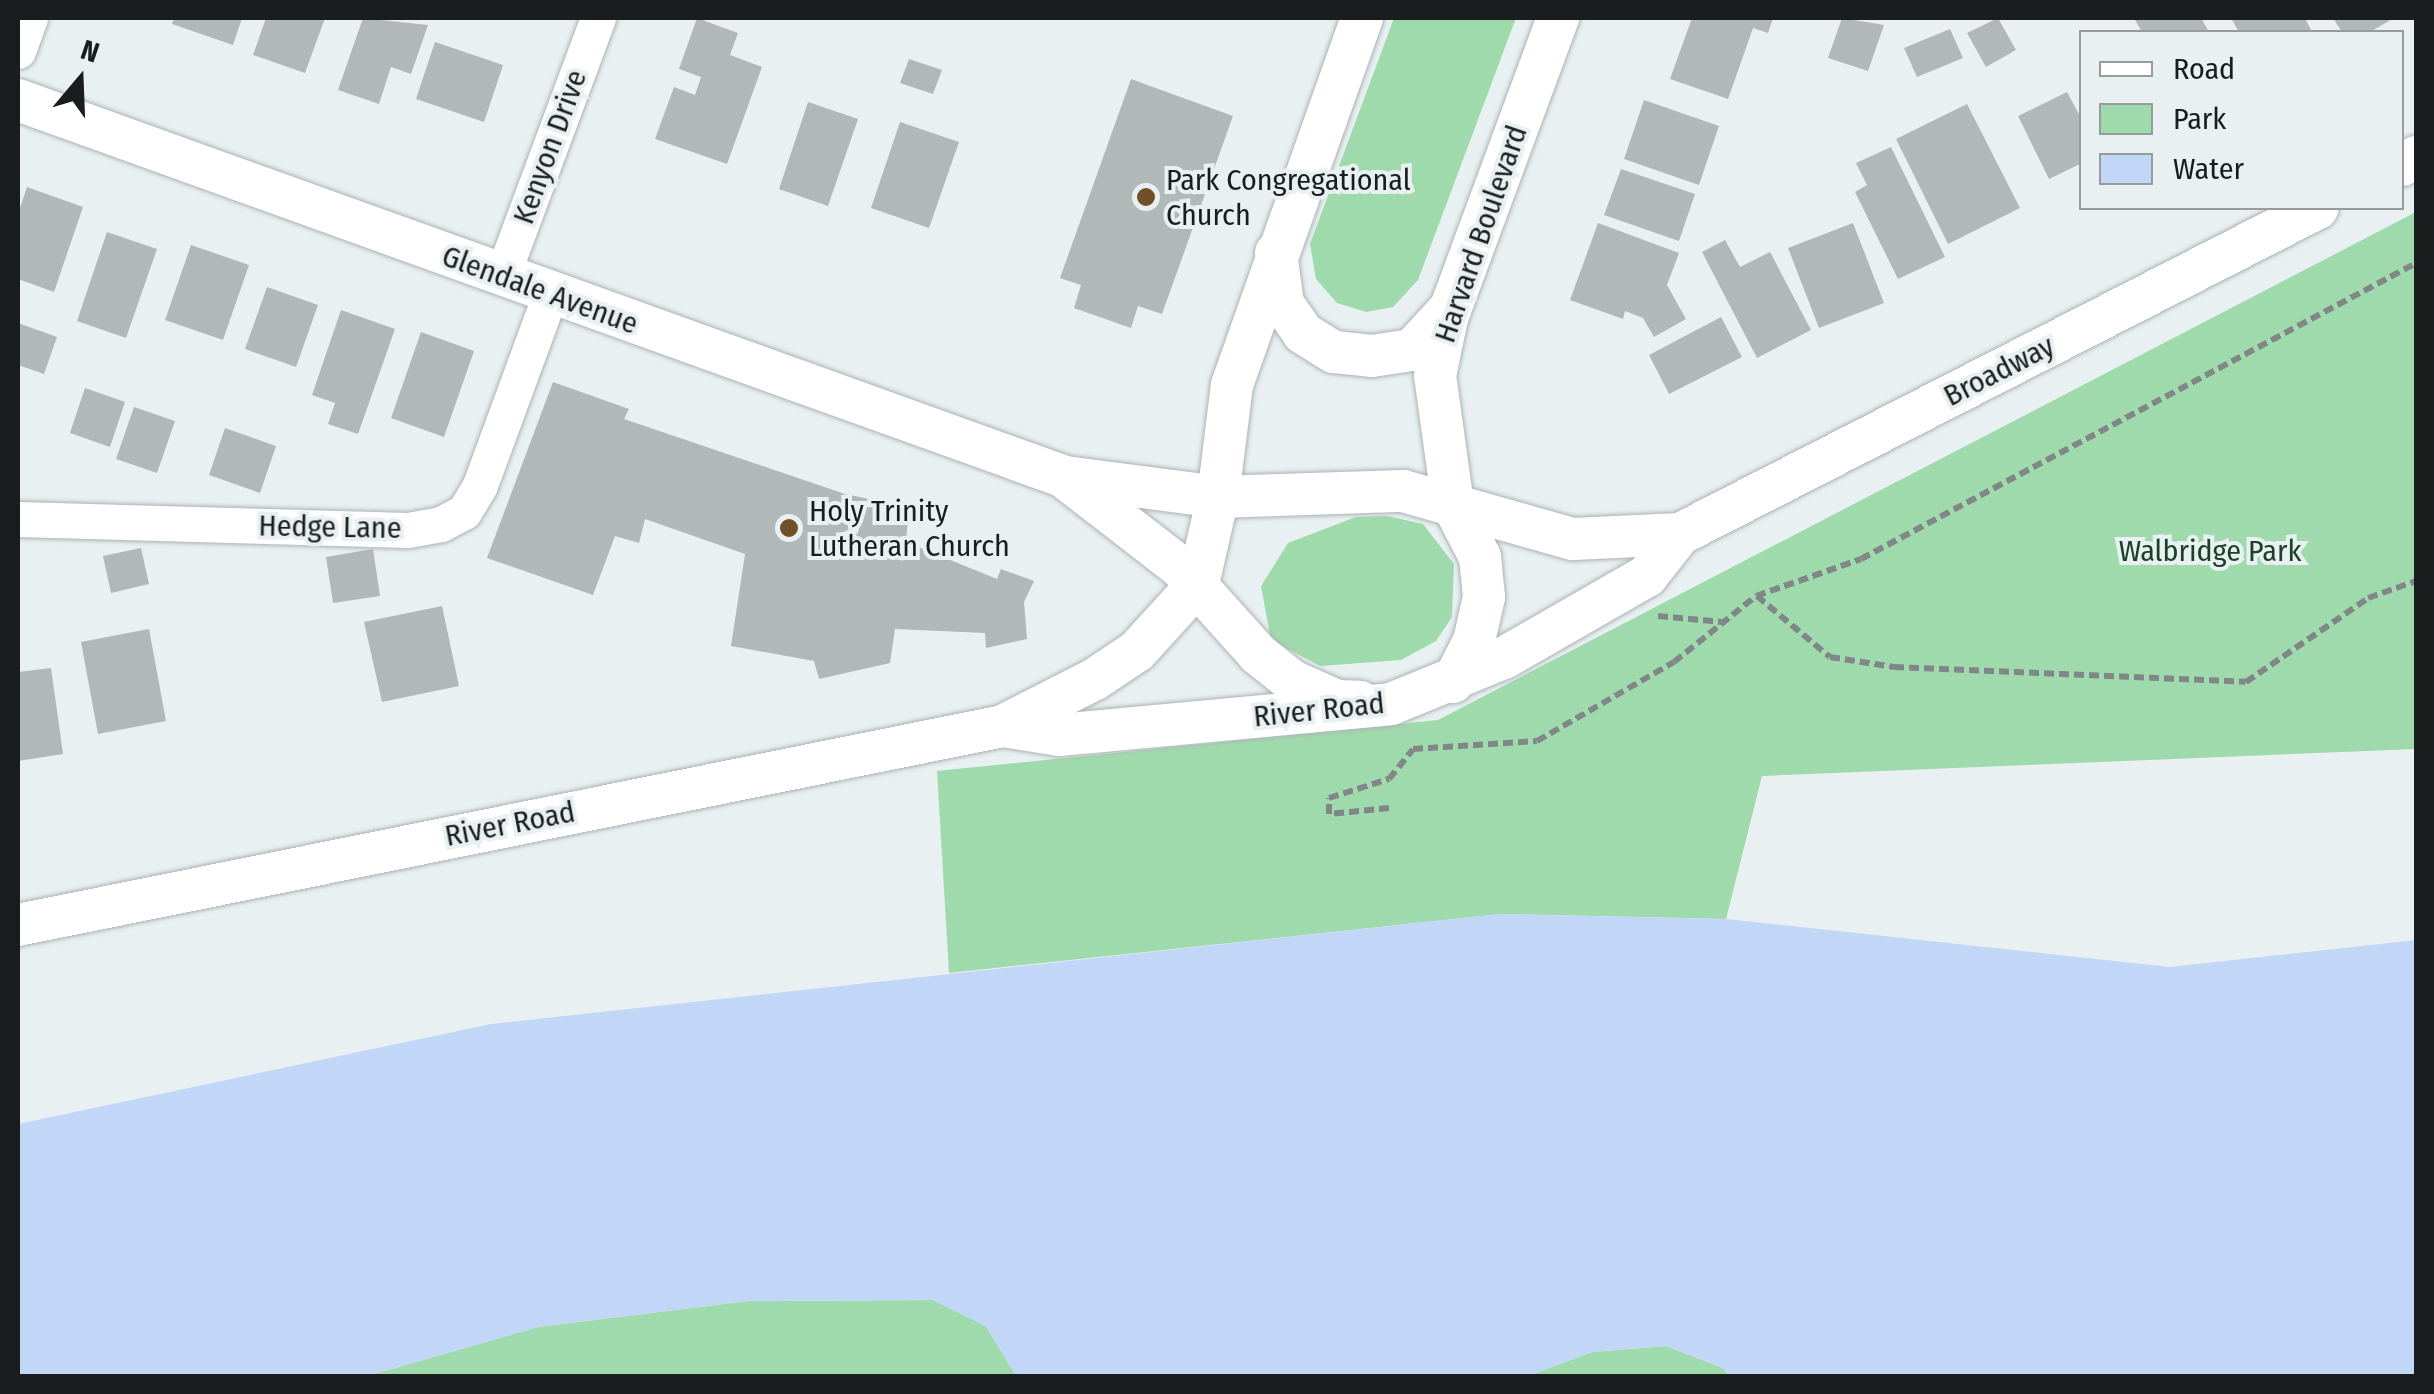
<!DOCTYPE html>
<style>
body{margin:0}
#map{position:relative;width:2434px;height:1394px;overflow:hidden;background:#e9f0f1;font-family:"Fira Sans Condensed",sans-serif}
div>[style]{position:absolute}
[style*='--x']{left:calc(var(--x)*1px);top:calc(var(--y)*1px);width:calc(var(--w)*1px);rotate:calc(var(--a)*1deg)}
.green>*{inset:0;background:#9fdaad}
.water>*{inset:0;background:#c2d7f8}
.building>*{inset:0;background:#b2b8b7}
.path>*{height:6px;margin-top:-3px;transform-origin:0;background:repeating-linear-gradient(90deg,#818686 0 10px,transparent 0 15px)}
.roads{filter:drop-shadow(0 0 2px #acb3b4) drop-shadow(0 0 2px #acb3b4)}
.minor>*{height:35px;margin:-17.5px;padding:0 17.5px;transform-origin:17.5px;border-radius:17.5px;background:#fff}
.tertiary>*{height:42px;margin:-21px;padding:0 21px;transform-origin:21px;border-radius:21px;background:#fff}
.dots>*{width:28px;height:28px;translate:-50% -50%;box-sizing:border-box;border:5px solid #e9f0f1;border-radius:50%}
span{translate:-50% -50%;white-space:nowrap;text-align:center;line-height:1.15;-webkit-text-stroke:8px #e9f0f1;paint-order:stroke}
.street-label{font-size:30px;color:#1a1d1d}
.poi-label{font-size:30px;color:#1a1d1d}
.left{translate:0 -50%;text-align:left}
.park-label{font-size:30px;color:#1b4126}
.frame{position:absolute;inset:0;border:20px solid #1a1d1d;pointer-events:none}
.legend{position:absolute;left:2079px;top:30px;width:325px;height:180px;box-sizing:border-box;background:#e9f0f1;border:2px solid #969c9c;margin:0;padding:12px 18px;list-style:none;font-size:30px;color:#1a1d1d}
.legend li{display:flex;align-items:center;gap:20px;height:50px}
.legend b{width:50px;border:2px solid #969c9c}
.north{position:absolute;left:30px;top:30px;width:100px;height:100px;-webkit-text-stroke:8px #e9f0f1;paint-order:stroke;rotate:19deg;font-size:28px;font-weight:700;line-height:40px;text-align:center;color:#1a1d1d}
.north::after{content:'';display:block;margin:auto;width:35px;height:45px;background:#1a1d1d;clip-path:polygon(50% 0,100% 100%,50% 72%,0 100%)}
</style>
<div id="map">
<div class="green">
<i style="clip-path:polygon(1394px 18px,1516px 18px,1418px 280px,1393px 307px,1366px 312px,1337px 303px,1316px 279px,1310px 244px)"></i>
<i style="clip-path:polygon(2416px 212px,2416px 749px,1762px 776px,1726px 919px,1500px 914px,949px 973px,937px 771px,1438px 720px)"></i>
<i style="clip-path:polygon(1387px 516px,1423px 524px,1454px 564px,1452px 617px,1436px 641px,1401px 660px,1320px 666px,1271px 640px,1261px 586px,1288px 543px,1356px 517px)"></i>
<i style="clip-path:polygon(933px 1300px,986px 1326px,1016px 1376px,367px 1376px,538px 1327px,748px 1301px)"></i>
<i style="clip-path:polygon(1666px 1346px,1723px 1368px,1729px 1376px,1528px 1376px,1592px 1352px)"></i>
</div>
<div class="water">
<i style="clip-path:polygon(1500px 914px,1726px 919px,2170px 967px,2416px 940px,2416px 1376px,1729px 1376px,1723px 1368px,1666px 1346px,1592px 1352px,1528px 1376px,1016px 1376px,986px 1326px,933px 1300px,748px 1301px,538px 1327px,367px 1376px,18px 1376px,18px 1124px,491px 1024px)"></i>
</div>
<div class="building">
<i style="clip-path:polygon(174px 18px,242px 18px,233px 45px,172px 24px)"></i>
<i style="clip-path:polygon(266px 18px,325px 18px,305px 73px,253px 55px)"></i>
<i style="clip-path:polygon(363px 18px,428px 25px,411px 74px,391px 67px,379px 104px,338px 90px)"></i>
<i style="clip-path:polygon(697px 18px,738px 33px,730px 55px,762px 67px,727px 164px,655px 139px,674px 87px,695px 95px,701px 77px,679px 69px)"></i>
<i style="clip-path:polygon(1692px 18px,1773px 18px,1768px 33px,1753px 28px,1728px 99px,1670px 79px)"></i>
<i style="clip-path:polygon(1842px 18px,1884px 25px,1868px 71px,1828px 58px)"></i>
<i style="clip-path:polygon(1998px 18px,2016px 50px,1986px 67px,1967px 33px)"></i>
<i style="clip-path:polygon(2134px 18px,2201px 18px,2209px 32px,2142px 32px)"></i>
<i style="clip-path:polygon(2231px 18px,2305px 18px,2312px 32px,2239px 32px)"></i>
<i style="clip-path:polygon(2333px 18px,2394px 18px,2370px 32px,2342px 32px)"></i>
<i style="clip-path:polygon(1950px 29px,1963px 58px,1917px 77px,1904px 48px)"></i>
<i style="clip-path:polygon(435px 42px,503px 65px,484px 122px,416px 99px)"></i>
<i style="clip-path:polygon(909px 59px,942px 70px,933px 94px,900px 83px)"></i>
<i style="clip-path:polygon(1131px 79px,1233px 116px,1162px 314px,1138px 306px,1131px 328px,1074px 308px,1081px 285px,1060px 278px)"></i>
<i style="clip-path:polygon(2067px 92px,2082px 120px,2082px 163px,2049px 179px,2018px 116px)"></i>
<i style="clip-path:polygon(1644px 100px,1719px 126px,1699px 185px,1624px 159px)"></i>
<i style="clip-path:polygon(808px 102px,858px 119px,828px 206px,779px 189px)"></i>
<i style="clip-path:polygon(1967px 104px,2020px 208px,1948px 244px,1896px 139px)"></i>
<i style="clip-path:polygon(900px 122px,959px 142px,929px 228px,871px 208px)"></i>
<i style="clip-path:polygon(1891px 147px,1945px 257px,1898px 279px,1855px 192px,1867px 185px,1856px 163px)"></i>
<i style="clip-path:polygon(1621px 169px,1695px 194px,1679px 241px,1604px 215px)"></i>
<i style="clip-path:polygon(27px 187px,83px 207px,54px 292px,18px 279px,18px 214px)"></i>
<i style="clip-path:polygon(1598px 223px,1679px 253px,1667px 285px,1686px 319px,1654px 337px,1643px 318px,1625px 311px,1623px 319px,1570px 300px)"></i>
<i style="clip-path:polygon(1853px 223px,1884px 303px,1819px 328px,1788px 248px)"></i>
<i style="clip-path:polygon(107px 232px,157px 249px,126px 338px,77px 321px)"></i>
<i style="clip-path:polygon(1725px 240px,1740px 267px,1770px 252px,1811px 330px,1757px 358px,1702px 252px)"></i>
<i style="clip-path:polygon(191px 245px,249px 265px,223px 340px,165px 320px)"></i>
<i style="clip-path:polygon(267px 287px,318px 305px,296px 367px,245px 349px)"></i>
<i style="clip-path:polygon(341px 310px,395px 329px,358px 434px,328px 424px,335px 403px,312px 395px)"></i>
<i style="clip-path:polygon(1721px 317px,1742px 357px,1669px 394px,1649px 355px)"></i>
<i style="clip-path:polygon(18px 323px,57px 337px,44px 374px,18px 365px)"></i>
<i style="clip-path:polygon(421px 332px,474px 351px,444px 437px,391px 418px)"></i>
<i style="clip-path:polygon(553px 382px,629px 409px,624px 419px,845px 494px,909px 507px,906px 542px,997px 579px,1001px 569px,1034px 581px,1024px 602px,1027px 639px,986px 648px,985px 633px,895px 629px,890px 663px,819px 679px,814px 661px,731px 646px,745px 554px,645px 519px,639px 543px,615px 536px,593px 595px,487px 558px)"></i>
<i style="clip-path:polygon(85px 388px,125px 402px,110px 447px,70px 433px)"></i>
<i style="clip-path:polygon(134px 407px,175px 421px,157px 473px,116px 459px)"></i>
<i style="clip-path:polygon(225px 428px,276px 446px,260px 493px,209px 475px)"></i>
<i style="clip-path:polygon(141px 548px,149px 584px,111px 593px,103px 556px)"></i>
<i style="clip-path:polygon(373px 549px,380px 596px,333px 603px,326px 557px)"></i>
<i style="clip-path:polygon(442px 606px,459px 686px,382px 702px,364px 622px)"></i>
<i style="clip-path:polygon(149px 629px,166px 721px,98px 734px,81px 642px)"></i>
<i style="clip-path:polygon(51px 668px,63px 754px,18px 761px,18px 672px)"></i>
</div>
<div class="path">
<i style="--x:1757;--y:596;--w:95;--a:39.9"></i>
<i style="--x:1830;--y:657;--w:65;--a:8.9"></i>
<i style="--x:1894;--y:667;--w:352;--a:2.4"></i>
<i style="--x:2246;--y:682;--w:148;--a:-34.5"></i>
<i style="--x:2368;--y:598;--w:51;--a:-19.5"></i>
<i style="--x:1658;--y:616;--w:65;--a:5.3"></i>
<i style="--x:1389;--y:808;--w:60;--a:174.3"></i>
<i style="--x:1329;--y:814;--w:16;--a:-90"></i>
<i style="--x:1329;--y:798;--w:63;--a:-17.6"></i>
<i style="--x:1389;--y:779;--w:38;--a:-51"></i>
<i style="--x:1413;--y:749;--w:124;--a:-3.7"></i>
<i style="--x:1537;--y:741;--w:158;--a:-30"></i>
<i style="--x:1674;--y:662;--w:105;--a:-38.8"></i>
<i style="--x:1756;--y:596;--w:111;--a:-19.4"></i>
<i style="--x:1861;--y:559;--w:629;--a:-28.07"></i>
</div>
<div class="roads">
<div class="minor">
<i style="--x:18;--y:51;--w:35;--a:-70"></i>
<i style="--x:502;--y:276;--w:275;--a:-69.6"></i>
<i style="--x:18;--y:519;--w:390;--a:1.6"></i>
<i style="--x:408;--y:530;--w:34;--a:-10"></i>
<i style="--x:441;--y:524;--w:26;--a:-28"></i>
<i style="--x:464;--y:512;--w:31;--a:-59"></i>
<i style="--x:480;--y:485;--w:202;--a:-69.8"></i>
</div>
<div class="tertiary">
<i style="--x:18;--y:100;--w:1113;--a:19.8"></i>
<i style="--x:1065;--y:477;--w:154;--a:7.4"></i>
<i style="--x:1218;--y:497;--w:185;--a:-1.9"></i>
<i style="--x:1403;--y:491;--w:177;--a:15.8"></i>
<i style="--x:1573;--y:539;--w:107;--a:-2.7"></i>
<i style="--x:1680;--y:534;--w:716;--a:-27.07"></i>
<i style="--x:2402;--y:165;--w:16;--a:-30"></i>
<i style="--x:1276;--y:253;--w:51;--a:82.2"></i>
<i style="--x:1283;--y:304;--w:35;--a:55"></i>
<i style="--x:1303;--y:333;--w:36;--a:32"></i>
<i style="--x:1334;--y:352;--w:38;--a:6"></i>
<i style="--x:1372;--y:356;--w:40;--a:-8.5"></i>
<i style="--x:1412;--y:350;--w:53;--a:-47.3"></i>
<i style="--x:1065;--y:478;--w:145;--a:37.7"></i>
<i style="--x:1180;--y:567;--w:117;--a:48.1"></i>
<i style="--x:1258;--y:654;--w:43;--a:38.5"></i>
<i style="--x:1292;--y:681;--w:49;--a:24"></i>
<i style="--x:1337;--y:701;--w:23;--a:2"></i>
<i style="--x:1453;--y:682;--w:46;--a:-62.9"></i>
<i style="--x:1474;--y:641;--w:45;--a:-77.2"></i>
<i style="--x:1484;--y:597;--w:40;--a:-95.7"></i>
<i style="--x:1480;--y:557;--w:59;--a:-117.4"></i>
<i style="--x:1453;--y:505;--w:130;--a:-97.9"></i>
<i style="--x:1435;--y:376;--w:59;--a:-78.3"></i>
<i style="--x:1447;--y:318;--w:320;--a:-69.7"></i>
<i style="--x:1003;--y:726;--w:57;--a:9.1"></i>
<i style="--x:1059;--y:735;--w:333;--a:-5.3"></i>
<i style="--x:1391;--y:704;--w:122;--a:-22.2"></i>
<i style="--x:1504;--y:658;--w:133;--a:-29.9"></i>
<i style="--x:1619;--y:592;--w:32;--a:-30"></i>
<i style="--x:1647;--y:576;--w:53;--a:-51.8"></i>
<i style="--x:18;--y:925;--w:1005;--a:-11.42"></i>
<i style="--x:1003;--y:726;--w:103;--a:-27.1"></i>
<i style="--x:1095;--y:679;--w:50;--a:-33.7"></i>
<i style="--x:1137;--y:651;--w:91;--a:-47.7"></i>
<i style="--x:1198;--y:584;--w:89;--a:-77.1"></i>
<i style="--x:1218;--y:497;--w:113;--a:-82.9"></i>
<i style="--x:1232;--y:385;--w:389;--a:-70.5"></i>
</div>
</div>
<div class="dots">
<i style="left:1146px;top:197px;background:#715027"></i>
<i style="left:789px;top:528px;background:#715027"></i>
</div>
<div class="street-label">
<span style="left:550px;top:147px;rotate:-70deg">Kenyon Drive</span>
<span style="left:1481px;top:234px;rotate:-71deg">Harvard Boulevard</span>
<span style="left:540px;top:290px;rotate:20deg">Glendale Avenue</span>
<span style="left:1999px;top:371px;rotate:-27deg">Broadway</span>
<span style="left:330px;top:527px;rotate:1deg">Hedge Lane</span>
<span style="left:1319px;top:710px;rotate:-6deg">River Road</span>
<span style="left:510px;top:824px;rotate:-11deg">River Road</span>
</div>
<div class="poi-label">
<span class="left" style="left:1166px;top:197px">Park Congregational<br>Church</span>
<span class="left" style="left:809px;top:528px">Holy Trinity<br>Lutheran Church</span>
</div>
<div class="park-label">
<span style="left:2210px;top:551px">Walbridge Park</span>
</div>
<div class="frame"></div>
<ul class="legend">
<li><b style="height:12px;background:#fff"></b>Road</li>
<li><b style="height:28px;background:#9fdaad"></b>Park</li>
<li><b style="height:28px;background:#c2d7f8"></b>Water</li>
</ul>
<div class="north">N</div>
</div>
